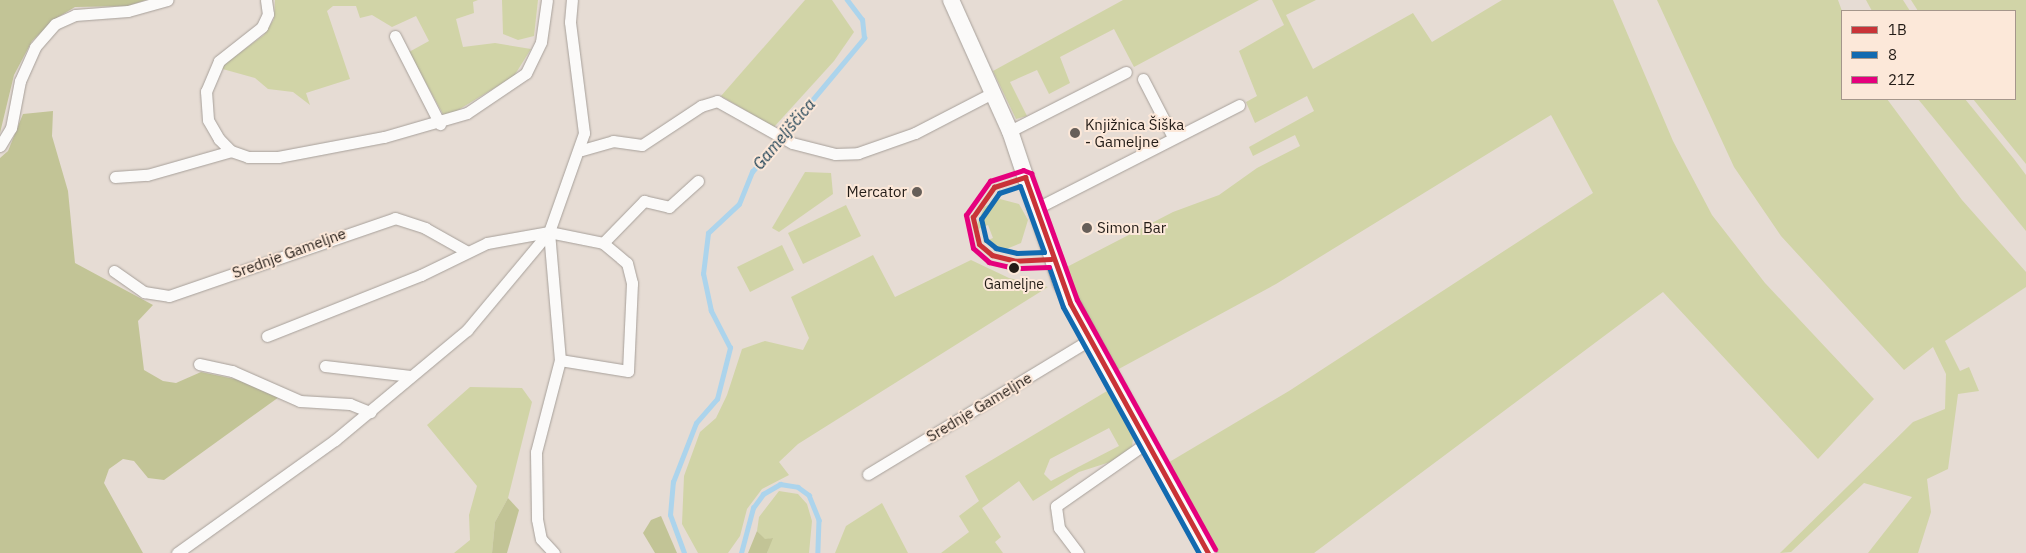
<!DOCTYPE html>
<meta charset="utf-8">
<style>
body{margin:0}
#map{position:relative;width:2026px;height:553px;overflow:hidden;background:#e6dcd4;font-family:"IBM Plex Sans",sans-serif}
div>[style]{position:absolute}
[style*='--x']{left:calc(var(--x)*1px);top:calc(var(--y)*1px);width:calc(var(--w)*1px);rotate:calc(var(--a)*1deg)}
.green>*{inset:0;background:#d1d4a7}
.forest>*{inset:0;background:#c2c496}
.stream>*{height:4.5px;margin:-2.25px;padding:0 2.25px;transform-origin:2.25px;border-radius:2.25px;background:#acd4ec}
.roads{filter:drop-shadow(0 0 1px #a7a09a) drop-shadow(0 0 1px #a7a09a)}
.street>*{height:11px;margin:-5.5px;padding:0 5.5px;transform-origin:5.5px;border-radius:5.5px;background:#fbfaf9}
.secondary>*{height:16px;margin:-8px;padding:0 8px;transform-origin:8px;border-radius:8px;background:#fbfaf9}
.bus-1>*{height:5px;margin:-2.5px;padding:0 2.5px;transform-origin:2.5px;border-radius:2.5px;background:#c93337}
.bus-2>*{height:5px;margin:-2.5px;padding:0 2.5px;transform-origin:2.5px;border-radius:2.5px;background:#136ab0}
.bus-3>*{height:5px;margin:-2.5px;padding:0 2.5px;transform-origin:2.5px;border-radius:2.5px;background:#e5007d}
.dots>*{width:14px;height:14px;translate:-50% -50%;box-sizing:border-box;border:2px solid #fce8d9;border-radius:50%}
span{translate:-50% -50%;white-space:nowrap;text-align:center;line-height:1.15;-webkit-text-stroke:4px #fce8d9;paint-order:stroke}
.bus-label{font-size:14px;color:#231c17}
.poi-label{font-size:15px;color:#231c17}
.left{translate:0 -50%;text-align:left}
.right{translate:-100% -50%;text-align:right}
.street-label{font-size:15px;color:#231c17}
.water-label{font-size:16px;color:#1d4054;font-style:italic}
.legend{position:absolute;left:1841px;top:10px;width:175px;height:90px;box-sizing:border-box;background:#fce8d9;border:1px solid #a5968b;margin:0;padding:6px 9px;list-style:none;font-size:15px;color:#231c17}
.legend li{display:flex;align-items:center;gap:10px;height:25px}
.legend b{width:25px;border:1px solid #a5968b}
</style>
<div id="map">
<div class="green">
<i style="clip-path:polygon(275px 0,478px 0,473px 2px,474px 13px,456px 19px,463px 47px,495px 43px,531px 49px,514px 76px,445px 118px,409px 52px,429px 41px,416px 16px,392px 27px,372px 15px,360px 18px,356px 6px,333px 6px,327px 11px,350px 79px,306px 93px,310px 105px,293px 92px,268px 89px,255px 78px,219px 68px,264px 35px,274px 19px)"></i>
<i style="clip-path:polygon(502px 0,538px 0,534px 36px,518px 40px,503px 34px)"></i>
<i style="clip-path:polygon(805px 0,832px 0,854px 32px,834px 61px,774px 127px,721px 96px)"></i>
<i style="clip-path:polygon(1123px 0,1259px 0,1134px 67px,1114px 29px,1060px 57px,1070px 83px,1049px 94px,1037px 70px,1010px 82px,1027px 116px,1016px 119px,993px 71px)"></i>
<i style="clip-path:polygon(1272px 0,1316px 0,1286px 15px,1313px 69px,1413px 13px,1432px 42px,1502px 0,1613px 0,1673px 141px,1712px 215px,1765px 283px,1874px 399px,1818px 459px,1663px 292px,1314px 553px,1216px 553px,1166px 464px,1289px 391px,1593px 193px,1551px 115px,1276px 284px,1115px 371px,1063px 269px,1173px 212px,1219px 195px,1257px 168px,1300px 146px,1295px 135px,1253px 156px,1249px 147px,1314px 111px,1307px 96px,1255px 123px,1246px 102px,1257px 96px,1239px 51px,1284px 25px)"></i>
<i style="clip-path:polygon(1657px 0,1838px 0,1842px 11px,1842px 99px,1887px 99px,1962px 200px,2026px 272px,2026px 287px,1945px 341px,1960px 371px,1969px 367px,1979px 391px,1958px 394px,1948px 469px,1927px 479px,1931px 512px,1918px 553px,1868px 553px,1912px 497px,1864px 483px,1791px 552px,1780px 553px,1913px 422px,1945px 409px,1946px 374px,1933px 347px,1904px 370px,1781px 236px,1734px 167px)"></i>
<i style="clip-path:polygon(1866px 0,1903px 0,1910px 11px,1872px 11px)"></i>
<i style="clip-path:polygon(1911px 0,2026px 0,2026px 164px,1973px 99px,2015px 99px,2015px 11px,1918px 11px)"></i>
<i style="clip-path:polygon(1918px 99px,1965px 99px,2014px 159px,2026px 175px,2026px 231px)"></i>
<i style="clip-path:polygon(805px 172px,831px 173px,833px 194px,779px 232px,772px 228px)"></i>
<i style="clip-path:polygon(1000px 199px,1019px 204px,1028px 220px,1021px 243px,1004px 250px,983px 242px,993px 238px,988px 225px,978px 229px,977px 225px,984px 207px)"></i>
<i style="clip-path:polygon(846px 205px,861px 236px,803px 264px,788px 233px)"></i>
<i style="clip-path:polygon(782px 245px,794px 270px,750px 292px,737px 267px)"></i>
<i style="clip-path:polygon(873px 255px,895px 297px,971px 260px,1009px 278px,1048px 287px,798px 444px,779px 462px,789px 475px,762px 489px,747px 509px,740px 536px,728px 553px,698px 553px,682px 524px,684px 476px,700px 432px,716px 418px,727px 395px,742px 349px,765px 341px,803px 350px,809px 338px,791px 297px)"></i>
<i style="clip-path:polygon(470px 387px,522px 388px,532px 402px,508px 498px,495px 522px,492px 553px,454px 553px,470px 540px,469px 515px,477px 486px,427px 425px)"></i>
<i style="clip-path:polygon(evenodd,1107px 391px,1133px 438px,1132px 447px,1110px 462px,1079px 472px,1033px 501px,1019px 481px,982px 508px,1001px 537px,995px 542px,1003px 553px,941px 553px,969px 532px,959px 516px,979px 501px,965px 476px,1107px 391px,1109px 428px,1119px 446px,1051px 481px,1044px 474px,1050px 459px,1109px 428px)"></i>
<i style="clip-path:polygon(779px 491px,798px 494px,807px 504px,812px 521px,809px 553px,767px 553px,772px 538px,765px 540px,757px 531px,759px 517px)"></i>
<i style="clip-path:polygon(882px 503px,908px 553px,835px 553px,846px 526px)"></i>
</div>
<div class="forest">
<i style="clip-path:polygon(0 0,146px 0,128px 6px,75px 7px,55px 19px,32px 41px,14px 75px,0 133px)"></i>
<i style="clip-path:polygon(53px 111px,52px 136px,68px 191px,75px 263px,153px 305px,138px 321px,144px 370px,163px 381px,176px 383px,201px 372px,249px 382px,279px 397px,164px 480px,148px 478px,134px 461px,123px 459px,109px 469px,104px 483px,143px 553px,0 553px,0 158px,8px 151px,23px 114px)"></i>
<i style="clip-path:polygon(508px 498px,519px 510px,507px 553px,492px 553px,495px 522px)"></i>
<i style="clip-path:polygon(661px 516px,677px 553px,655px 553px,643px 533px,651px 520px)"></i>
<i style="clip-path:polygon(757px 531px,765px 539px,773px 538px,767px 553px,748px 553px)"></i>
</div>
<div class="stream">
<i style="--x:684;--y:553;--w:40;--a:-110.2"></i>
<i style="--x:670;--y:515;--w:33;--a:-85"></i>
<i style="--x:673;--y:482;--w:63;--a:-68.7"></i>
<i style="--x:696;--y:423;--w:32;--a:-49"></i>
<i style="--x:717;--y:399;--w:53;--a:-75.7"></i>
<i style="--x:730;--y:348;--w:42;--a:-117.2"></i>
<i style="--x:711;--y:311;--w:38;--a:-102"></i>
<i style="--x:703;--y:274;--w:41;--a:-83"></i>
<i style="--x:708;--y:233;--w:42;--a:-43.1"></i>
<i style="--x:739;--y:204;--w:35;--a:-68"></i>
<i style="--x:752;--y:172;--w:175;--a:-50.1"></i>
<i style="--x:864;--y:38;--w:18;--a:-96"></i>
<i style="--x:862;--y:20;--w:25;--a:-127"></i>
<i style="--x:741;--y:553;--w:47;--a:-75.1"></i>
<i style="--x:753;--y:508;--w:17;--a:-54"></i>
<i style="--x:763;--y:494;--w:20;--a:-30"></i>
<i style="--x:780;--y:484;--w:18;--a:9"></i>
<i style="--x:798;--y:487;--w:14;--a:36"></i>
<i style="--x:809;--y:495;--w:27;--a:68"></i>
<i style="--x:819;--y:520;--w:33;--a:92"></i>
</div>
<div class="roads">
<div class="street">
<i style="--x:266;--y:0;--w:14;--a:82"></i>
<i style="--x:268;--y:14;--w:14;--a:115"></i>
<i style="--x:262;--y:27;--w:55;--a:141.7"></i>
<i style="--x:219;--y:61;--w:33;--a:113"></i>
<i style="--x:206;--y:91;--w:29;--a:86"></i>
<i style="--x:208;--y:120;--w:22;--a:60"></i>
<i style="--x:219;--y:139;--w:17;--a:45"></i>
<i style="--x:231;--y:151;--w:18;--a:19"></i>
<i style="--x:248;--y:157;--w:30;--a:0"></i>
<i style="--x:278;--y:157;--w:108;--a:-10.7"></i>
<i style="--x:384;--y:137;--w:86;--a:-16.1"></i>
<i style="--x:467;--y:113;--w:71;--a:-34.1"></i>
<i style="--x:526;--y:73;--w:34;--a:-64"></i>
<i style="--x:541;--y:42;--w:42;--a:-81.9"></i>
<i style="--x:395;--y:36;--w:99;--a:62.9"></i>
<i style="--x:1143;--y:79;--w:65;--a:62.7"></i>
<i style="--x:1010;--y:131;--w:130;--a:-27"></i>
<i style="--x:0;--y:146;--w:21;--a:-59"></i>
<i style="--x:11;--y:128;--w:48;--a:-79.2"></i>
<i style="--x:20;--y:81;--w:37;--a:-66"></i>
<i style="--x:35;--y:47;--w:30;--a:-49"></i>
<i style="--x:55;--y:24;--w:22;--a:-24"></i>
<i style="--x:75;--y:15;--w:53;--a:-4.3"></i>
<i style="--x:128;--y:11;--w:41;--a:-15.8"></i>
<i style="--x:582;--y:150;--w:32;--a:-16"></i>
<i style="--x:613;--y:141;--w:29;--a:8"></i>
<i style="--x:642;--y:145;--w:71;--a:-33.5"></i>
<i style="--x:701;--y:106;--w:17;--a:-17"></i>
<i style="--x:717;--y:101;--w:86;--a:29.2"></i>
<i style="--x:792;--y:143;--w:44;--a:14.3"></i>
<i style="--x:835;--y:154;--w:23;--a:-2"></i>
<i style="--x:858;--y:153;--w:60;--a:-19.3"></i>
<i style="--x:915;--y:133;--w:89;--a:-27.4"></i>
<i style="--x:115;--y:177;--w:32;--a:-4"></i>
<i style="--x:147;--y:175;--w:87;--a:-15.9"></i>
<i style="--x:1035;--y:209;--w:229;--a:-27"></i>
<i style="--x:549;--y:232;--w:128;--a:85.1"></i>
<i style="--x:560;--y:360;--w:95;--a:104.6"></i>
<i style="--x:536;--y:452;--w:67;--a:89.1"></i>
<i style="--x:537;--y:519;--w:20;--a:79"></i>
<i style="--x:541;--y:539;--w:19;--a:47"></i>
<i style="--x:603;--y:243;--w:59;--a:-45.7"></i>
<i style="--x:644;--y:201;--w:26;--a:13"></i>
<i style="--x:669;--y:207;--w:39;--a:-42"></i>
<i style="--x:114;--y:271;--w:37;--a:35"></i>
<i style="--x:144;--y:292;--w:25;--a:9"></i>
<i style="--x:169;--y:296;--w:239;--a:-19"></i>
<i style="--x:395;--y:218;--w:32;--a:18"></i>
<i style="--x:425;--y:228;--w:47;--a:29.3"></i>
<i style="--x:267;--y:336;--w:166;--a:-21.6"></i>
<i style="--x:421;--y:275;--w:73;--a:-25.9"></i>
<i style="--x:487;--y:243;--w:63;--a:-10.1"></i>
<i style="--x:549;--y:232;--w:55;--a:11.5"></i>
<i style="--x:603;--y:243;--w:31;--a:40"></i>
<i style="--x:627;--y:263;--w:21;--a:76"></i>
<i style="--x:632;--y:283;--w:88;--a:92.6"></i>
<i style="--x:628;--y:371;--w:69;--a:-170.8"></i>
<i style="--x:199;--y:364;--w:34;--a:12"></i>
<i style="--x:232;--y:371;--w:74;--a:23.8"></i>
<i style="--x:300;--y:401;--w:50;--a:3.4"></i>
<i style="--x:350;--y:404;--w:22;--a:22"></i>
<i style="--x:325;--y:366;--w:86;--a:6.7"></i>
<i style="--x:868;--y:474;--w:258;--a:-31.2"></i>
<i style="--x:177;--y:553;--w:194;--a:-35.6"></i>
<i style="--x:335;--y:440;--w:172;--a:-39.8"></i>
<i style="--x:467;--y:330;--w:128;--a:-50.1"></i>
<i style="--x:549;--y:232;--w:105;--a:-70.5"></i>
<i style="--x:584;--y:133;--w:112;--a:-97.2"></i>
<i style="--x:570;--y:22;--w:22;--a:-85"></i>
<i style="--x:1078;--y:553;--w:31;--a:-127"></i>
<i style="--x:1059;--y:528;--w:22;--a:-98"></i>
<i style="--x:1056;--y:506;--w:110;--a:-35"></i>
</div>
<div class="secondary">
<i style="--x:951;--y:0;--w:144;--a:65.8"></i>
<i style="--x:1010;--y:131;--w:160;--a:71.5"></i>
<i style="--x:1061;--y:283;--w:307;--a:61.4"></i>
</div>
</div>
<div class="bus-1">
<i style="--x:1051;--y:259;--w:35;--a:177"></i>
<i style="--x:1016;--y:261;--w:25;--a:-166"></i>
<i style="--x:992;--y:255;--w:17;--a:-140"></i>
<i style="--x:979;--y:244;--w:28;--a:-103"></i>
<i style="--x:973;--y:217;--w:37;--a:-55"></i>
<i style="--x:994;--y:187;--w:33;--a:-18"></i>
<i style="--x:1025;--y:177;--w:134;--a:70.3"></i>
<i style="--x:1070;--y:303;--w:286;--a:61.1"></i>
</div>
<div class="bus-2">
<i style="--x:1020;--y:186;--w:70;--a:70"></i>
<i style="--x:1044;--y:252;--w:27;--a:178"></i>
<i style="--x:1017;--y:253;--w:22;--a:-167"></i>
<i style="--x:996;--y:248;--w:13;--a:-141"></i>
<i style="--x:986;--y:240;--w:22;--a:-103"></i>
<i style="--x:981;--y:219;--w:32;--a:-55"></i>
<i style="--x:999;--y:193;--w:22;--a:-18"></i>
<i style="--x:1049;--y:267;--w:42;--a:70.7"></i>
<i style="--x:1063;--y:307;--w:281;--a:61.1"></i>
</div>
<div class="bus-3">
<i style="--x:1049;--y:267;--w:35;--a:178"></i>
<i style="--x:1014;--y:268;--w:26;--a:-167"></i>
<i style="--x:989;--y:262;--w:21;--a:-139"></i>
<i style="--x:973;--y:248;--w:34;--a:-102"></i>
<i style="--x:966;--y:215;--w:42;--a:-54.8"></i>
<i style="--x:990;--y:181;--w:35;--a:-18"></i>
<i style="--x:1023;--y:170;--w:9;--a:21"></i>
<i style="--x:1031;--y:173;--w:135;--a:70.1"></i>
<i style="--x:1077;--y:300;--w:285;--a:61"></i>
</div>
<div class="dots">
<i style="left:1075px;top:133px;background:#675f59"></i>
<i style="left:917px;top:192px;background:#675f59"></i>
<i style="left:1087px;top:228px;background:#675f59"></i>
<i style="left:1014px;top:268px;background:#231c17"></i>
</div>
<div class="bus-label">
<span style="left:1014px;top:284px">Gameljne</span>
</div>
<div class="poi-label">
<span class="left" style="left:1085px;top:133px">Knjižnica Šiška<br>- Gameljne</span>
<span class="right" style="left:907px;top:192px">Mercator</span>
<span class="left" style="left:1097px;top:228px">Simon Bar</span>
</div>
<div class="street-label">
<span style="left:289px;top:253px;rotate:-20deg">Srednje Gameljne</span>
<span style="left:979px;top:407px;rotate:-31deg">Srednje Gameljne</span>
</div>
<div class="water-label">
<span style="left:784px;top:134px;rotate:-50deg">Gameljščica</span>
</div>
<ul class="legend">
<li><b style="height:6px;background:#c93337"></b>1B</li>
<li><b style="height:6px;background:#136ab0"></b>8</li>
<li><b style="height:6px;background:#e5007d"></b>21Z</li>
</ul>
</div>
